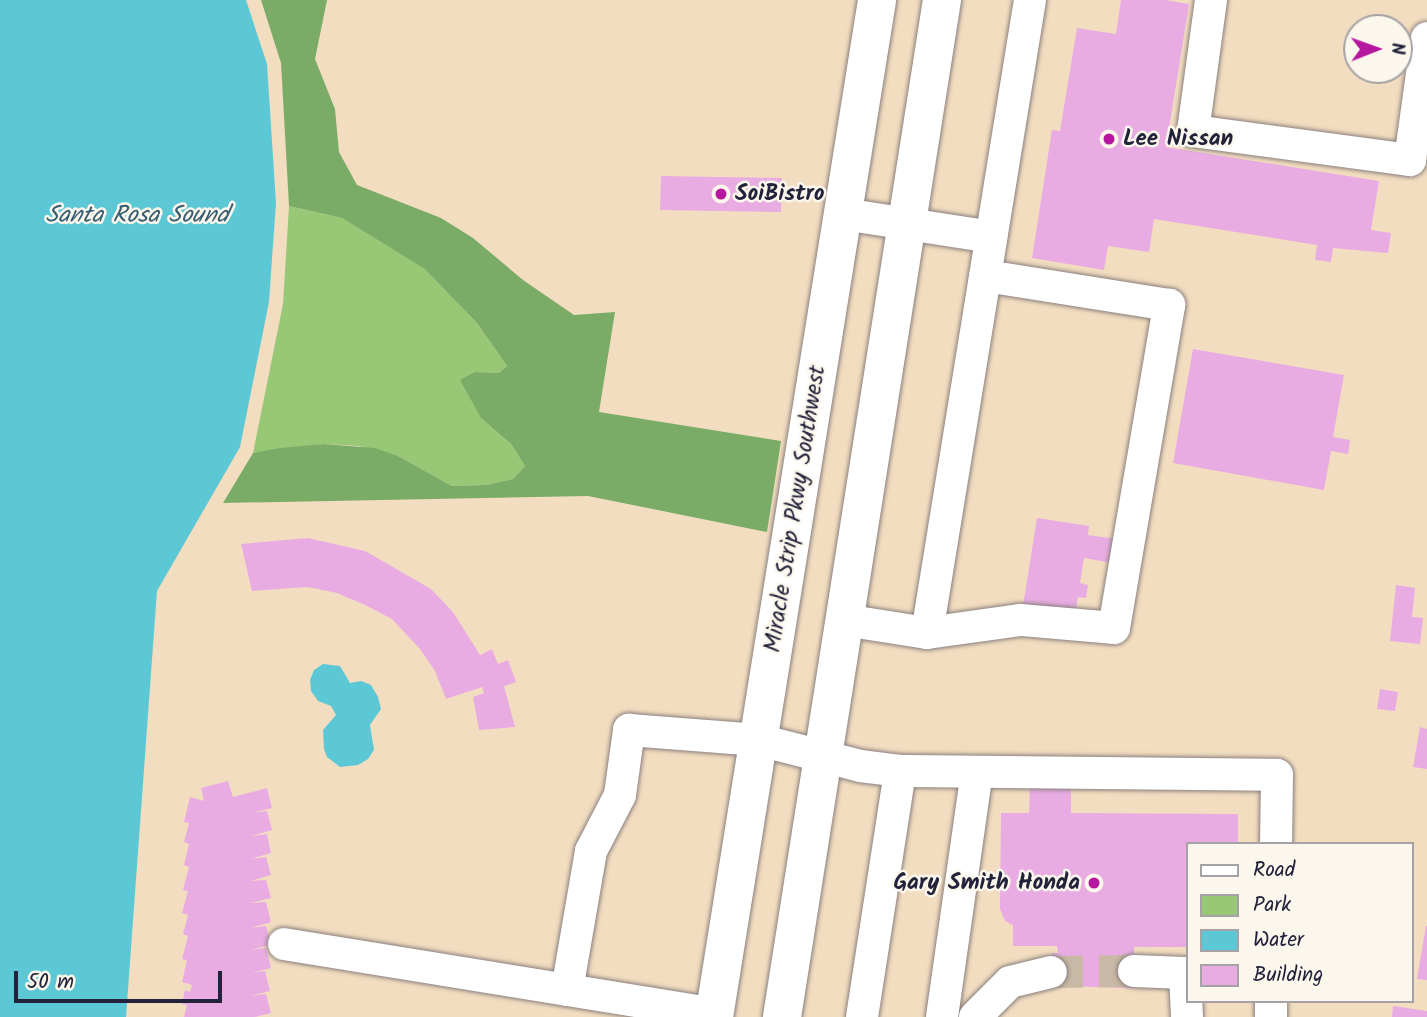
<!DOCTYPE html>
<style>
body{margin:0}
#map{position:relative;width:1427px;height:1017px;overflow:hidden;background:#f3ddc0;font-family:Kalam,sans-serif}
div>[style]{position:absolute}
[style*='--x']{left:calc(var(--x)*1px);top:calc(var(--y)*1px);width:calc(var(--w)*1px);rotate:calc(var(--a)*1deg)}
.green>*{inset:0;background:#98c776}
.forest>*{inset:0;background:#7aac67}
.water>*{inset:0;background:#5cc8d5}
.building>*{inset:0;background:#e8ace3}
.minor-tunnel>*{height:32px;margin-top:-16px;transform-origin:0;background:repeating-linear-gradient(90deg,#c9b8a5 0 32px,transparent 0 48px)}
.roads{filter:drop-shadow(0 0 2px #8a807e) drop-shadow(0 0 2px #8a807e)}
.minor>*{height:32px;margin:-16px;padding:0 16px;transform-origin:16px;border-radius:16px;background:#fff}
.highway>*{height:38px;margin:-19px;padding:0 19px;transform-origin:19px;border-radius:19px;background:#fff}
.dots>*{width:19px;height:19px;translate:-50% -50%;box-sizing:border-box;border:4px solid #fbf7ec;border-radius:50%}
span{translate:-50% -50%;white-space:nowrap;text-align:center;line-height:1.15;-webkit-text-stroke:5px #fbf7ec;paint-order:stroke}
.poi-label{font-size:23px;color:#22223b;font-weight:700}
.left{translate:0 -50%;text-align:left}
.right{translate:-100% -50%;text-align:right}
.street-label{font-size:23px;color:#22223b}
.water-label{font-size:24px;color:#365c71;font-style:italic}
.legend{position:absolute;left:1186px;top:842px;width:228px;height:161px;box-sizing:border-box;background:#fbf7ec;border:2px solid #a4a2a5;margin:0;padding:9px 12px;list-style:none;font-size:21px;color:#22223b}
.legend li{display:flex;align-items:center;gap:14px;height:35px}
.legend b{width:35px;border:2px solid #a4a2a5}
.north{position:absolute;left:1343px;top:14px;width:70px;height:70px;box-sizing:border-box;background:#fbf7ec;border:2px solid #a4a2a5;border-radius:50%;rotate:89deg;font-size:19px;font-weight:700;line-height:28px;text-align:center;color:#22223b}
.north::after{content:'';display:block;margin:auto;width:24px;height:32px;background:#b5179e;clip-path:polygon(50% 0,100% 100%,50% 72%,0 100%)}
.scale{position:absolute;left:14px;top:971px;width:208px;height:32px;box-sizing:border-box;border:4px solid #22223b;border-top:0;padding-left:9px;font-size:21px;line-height:24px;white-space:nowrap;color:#22223b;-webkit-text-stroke:5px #fbf7ec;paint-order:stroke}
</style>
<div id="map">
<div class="green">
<i style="clip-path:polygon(289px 206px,342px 218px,426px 269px,477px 323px,507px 366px,499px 373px,475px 372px,481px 418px,511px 444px,525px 466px,513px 479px,486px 485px,452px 486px,398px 456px,359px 446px,323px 444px,253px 453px,283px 304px)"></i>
</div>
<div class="forest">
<i style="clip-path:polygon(261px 0,327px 0,315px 59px,335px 109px,339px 152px,357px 185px,441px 218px,473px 238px,523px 280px,574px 315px,615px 312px,599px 412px,781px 441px,767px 532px,588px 496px,223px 503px,253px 453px,280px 448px,323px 444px,375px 448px,398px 456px,452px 486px,486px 485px,513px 479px,525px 466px,511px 444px,481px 418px,460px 380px,475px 372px,499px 373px,507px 366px,477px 323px,425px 269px,342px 218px,289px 206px,281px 63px)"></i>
</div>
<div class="water">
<i style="clip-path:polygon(0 0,246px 0,267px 64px,276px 203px,269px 302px,240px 447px,157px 591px,126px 1017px,0 1017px)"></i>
<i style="clip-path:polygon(323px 664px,340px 666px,350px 683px,361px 681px,371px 685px,378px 697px,381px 709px,370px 725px,374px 750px,368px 759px,358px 765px,340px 767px,327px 757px,324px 749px,323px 730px,336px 715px,331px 706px,318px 701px,311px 691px,310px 680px,314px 670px)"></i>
</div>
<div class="building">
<i style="clip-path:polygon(1121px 0,1165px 0,1189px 4px,1166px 147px,1379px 181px,1371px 230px,1391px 233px,1388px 253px,1333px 248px,1331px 262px,1315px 260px,1317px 245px,1154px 219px,1149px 252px,1108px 246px,1104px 270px,1032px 258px,1052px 130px,1060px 131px,1077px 28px,1116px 34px)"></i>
<i style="clip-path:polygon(661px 176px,782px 178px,781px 212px,660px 210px)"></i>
<i style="clip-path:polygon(1193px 349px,1344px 375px,1333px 437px,1350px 440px,1348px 454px,1331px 451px,1324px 490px,1173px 463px)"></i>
<i style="clip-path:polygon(1037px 518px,1089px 526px,1088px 535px,1116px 539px,1112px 563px,1084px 558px,1080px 583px,1088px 585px,1086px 598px,1078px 597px,1075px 614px,1023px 606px)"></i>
<i style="clip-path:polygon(308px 538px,365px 551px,431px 589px,453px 612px,480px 655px,492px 649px,498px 664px,508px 660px,516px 682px,504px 686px,515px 727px,479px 730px,473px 697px,484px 693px,482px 687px,446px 699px,435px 671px,420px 649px,392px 619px,365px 605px,337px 593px,308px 587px,252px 591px,241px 544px)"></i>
<i style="clip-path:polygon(1396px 585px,1415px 588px,1412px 617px,1423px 618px,1420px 644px,1390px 641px)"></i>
<i style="clip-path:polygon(1380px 689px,1398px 692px,1395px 711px,1377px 709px)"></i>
<i style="clip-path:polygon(1420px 727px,1427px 729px,1427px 769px,1413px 767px)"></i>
<i style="clip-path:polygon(228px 781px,233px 797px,267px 788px,272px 808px,252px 813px,267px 811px,272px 830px,251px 836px,267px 834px,271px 853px,251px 859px,266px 857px,271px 875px,251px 881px,266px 880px,271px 898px,251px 903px,266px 902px,271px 922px,251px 928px,266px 926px,271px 945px,250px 950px,266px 948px,271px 968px,251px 973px,265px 971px,270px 991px,250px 996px,266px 994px,271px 1013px,255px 1017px,184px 1017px,187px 1005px,182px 1004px,185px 990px,190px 992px,192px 985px,182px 982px,187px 960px,182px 959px,188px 936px,183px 934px,188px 915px,182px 913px,188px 891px,183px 890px,189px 867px,184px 865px,189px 844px,184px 842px,189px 823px,184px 822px,190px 797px,204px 801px,201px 788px)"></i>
<i style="clip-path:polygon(1030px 783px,1071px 783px,1071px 813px,1238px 814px,1238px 844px,1187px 844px,1187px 947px,1134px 947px,1134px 988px,1051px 986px,1052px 953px,1058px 953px,1057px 946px,1013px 946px,1013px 925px,1005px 921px,1000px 909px,1001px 813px,1029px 813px)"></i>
<i style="clip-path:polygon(1426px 926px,1427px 926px,1427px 980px,1417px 979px)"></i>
<i style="clip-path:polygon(1393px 1006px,1427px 1011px,1427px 1017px,1392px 1017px)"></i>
</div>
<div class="minor-tunnel">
<i style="--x:1051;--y:972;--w:83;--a:-0.7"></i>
</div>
<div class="roads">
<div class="minor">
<i style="--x:1211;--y:0;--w:132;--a:97.8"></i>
<i style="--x:1193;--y:131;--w:219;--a:7.6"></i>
<i style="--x:1410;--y:160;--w:123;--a:-82.1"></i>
<i style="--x:843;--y:214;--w:150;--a:8.8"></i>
<i style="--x:844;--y:620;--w:84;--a:8.9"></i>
<i style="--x:927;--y:633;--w:641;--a:-80.76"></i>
<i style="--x:927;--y:633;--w:95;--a:-7.9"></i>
<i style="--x:1021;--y:620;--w:93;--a:4.9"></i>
<i style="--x:1114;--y:628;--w:328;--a:-80.3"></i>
<i style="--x:1169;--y:305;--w:186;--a:-171"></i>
<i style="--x:284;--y:944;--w:437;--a:9.2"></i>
<i style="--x:1134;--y:971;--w:51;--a:2.2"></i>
<i style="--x:1185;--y:973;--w:44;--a:87.4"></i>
<i style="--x:567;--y:990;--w:141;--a:-80.2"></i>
<i style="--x:591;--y:851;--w:63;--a:-62.6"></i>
<i style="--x:620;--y:795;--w:66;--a:-82.1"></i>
<i style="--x:629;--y:730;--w:130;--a:4.4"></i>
<i style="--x:759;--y:740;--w:104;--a:14.4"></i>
<i style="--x:860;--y:766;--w:40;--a:7.1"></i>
<i style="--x:900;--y:771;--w:377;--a:0.6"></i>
<i style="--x:1277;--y:775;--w:69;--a:90.8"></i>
<i style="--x:862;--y:1017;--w:249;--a:-81.2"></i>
<i style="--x:942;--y:1017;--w:247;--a:-81.9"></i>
<i style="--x:975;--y:1017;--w:49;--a:-45"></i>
<i style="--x:1010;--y:982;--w:42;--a:-13.7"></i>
<i style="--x:1271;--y:1017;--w:16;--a:-90"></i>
</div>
<div class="highway">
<i style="--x:714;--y:1017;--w:1030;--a:-80.89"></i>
<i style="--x:782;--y:1017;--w:1030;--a:-81.06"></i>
</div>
</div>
<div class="dots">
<i style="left:1109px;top:139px;background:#b5179e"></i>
<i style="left:721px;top:194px;background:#b5179e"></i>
<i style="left:1094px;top:883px;background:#b5179e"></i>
</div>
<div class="poi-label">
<span class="left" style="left:1123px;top:139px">Lee Nissan</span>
<span class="left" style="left:735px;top:194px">SoiBistro</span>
<span class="right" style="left:1080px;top:883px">Gary Smith Honda</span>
</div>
<div class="street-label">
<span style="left:796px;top:509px;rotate:-81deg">Miracle Strip Pkwy Southwest</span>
</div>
<div class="water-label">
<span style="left:137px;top:216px">Santa Rosa Sound</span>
</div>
<ul class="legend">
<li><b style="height:9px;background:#fff"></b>Road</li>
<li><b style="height:19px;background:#98c776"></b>Park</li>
<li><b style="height:19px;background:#5cc8d5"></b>Water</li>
<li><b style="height:19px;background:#e8ace3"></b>Building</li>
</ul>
<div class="north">N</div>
<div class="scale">50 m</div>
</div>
